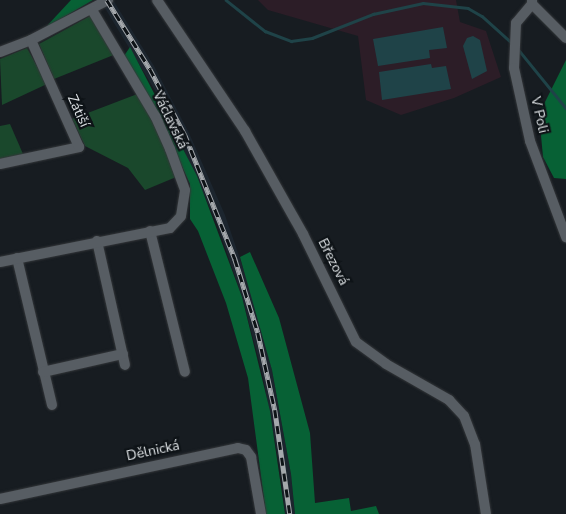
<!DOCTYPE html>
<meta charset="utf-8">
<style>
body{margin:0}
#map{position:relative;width:566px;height:514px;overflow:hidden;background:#171c21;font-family:"Nunito Sans",sans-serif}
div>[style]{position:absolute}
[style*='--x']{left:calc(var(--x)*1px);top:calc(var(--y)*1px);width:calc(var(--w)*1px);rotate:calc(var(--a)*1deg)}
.industrial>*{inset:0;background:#2c1d27}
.built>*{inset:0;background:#1c252e}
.green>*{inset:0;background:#1a482c}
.forest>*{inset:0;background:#076135}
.water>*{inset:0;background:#1f4348}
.stream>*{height:2.5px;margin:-1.25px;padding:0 1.25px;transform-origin:1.25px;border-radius:1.25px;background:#1f4348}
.roads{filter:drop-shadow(0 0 1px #34373a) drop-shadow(0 0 1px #34373a)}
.minor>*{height:10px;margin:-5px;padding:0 5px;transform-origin:5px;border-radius:5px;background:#575d63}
.rail>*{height:4.5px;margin-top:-2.25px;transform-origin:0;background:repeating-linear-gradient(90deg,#0e1317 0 8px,#a4a8ac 0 16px);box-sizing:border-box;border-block:1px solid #a4a8ac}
span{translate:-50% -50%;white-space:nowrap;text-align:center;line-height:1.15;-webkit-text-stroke:4.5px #0e1317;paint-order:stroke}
.street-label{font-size:14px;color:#dfe3e6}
</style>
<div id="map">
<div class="industrial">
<i style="clip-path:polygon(258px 0,456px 0,460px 22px,486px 31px,501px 77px,454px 98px,401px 115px,366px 100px,358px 36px,268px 10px)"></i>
</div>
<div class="built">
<i style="clip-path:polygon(100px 0,113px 0,154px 66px,189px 133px,225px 215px,252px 294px,272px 370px,291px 474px,295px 514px,285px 514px,281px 475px,262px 372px,242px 297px,217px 224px,162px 102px)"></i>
</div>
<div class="green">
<i style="clip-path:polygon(90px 16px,116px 54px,54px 79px,39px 44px)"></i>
<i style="clip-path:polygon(27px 48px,47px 84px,2px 105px,0 59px)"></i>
<i style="clip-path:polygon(140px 93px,181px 175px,145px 190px,128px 168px,85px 146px,72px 119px)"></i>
<i style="clip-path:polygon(10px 124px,23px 154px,0 159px,0 126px)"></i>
</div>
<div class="forest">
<i style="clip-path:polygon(71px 0,93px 0,45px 28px)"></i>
<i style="clip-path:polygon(130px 47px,197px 176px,242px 297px,270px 411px,285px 514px,266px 514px,248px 378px,226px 303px,198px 231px,190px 219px,190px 184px,160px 118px,124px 56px)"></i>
<i style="clip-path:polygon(566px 60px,566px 179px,554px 178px,543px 157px,539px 114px)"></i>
<i style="clip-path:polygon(250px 252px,279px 318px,310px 433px,315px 503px,349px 498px,351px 511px,376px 506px,379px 514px,295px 514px,291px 474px,272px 370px,240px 257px)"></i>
</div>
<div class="water">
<i style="clip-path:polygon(443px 27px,447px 48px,429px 50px,430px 58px,378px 66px,373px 39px)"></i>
<i style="clip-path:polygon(473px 36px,480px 40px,487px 71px,472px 79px,463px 46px,467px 38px)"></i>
<i style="clip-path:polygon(431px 64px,432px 68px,446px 66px,451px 89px,382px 100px,379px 72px)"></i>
</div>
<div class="stream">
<i style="--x:226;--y:0;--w:50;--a:38.5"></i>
<i style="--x:265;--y:31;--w:28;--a:21"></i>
<i style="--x:291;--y:41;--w:21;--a:-8"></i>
<i style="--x:312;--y:38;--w:66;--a:-21.5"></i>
<i style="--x:373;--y:14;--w:51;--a:-12.4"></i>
<i style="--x:423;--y:3;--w:45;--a:6.3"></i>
<i style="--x:468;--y:8;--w:16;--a:30"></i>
<i style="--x:482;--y:16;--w:40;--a:42"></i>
<i style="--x:518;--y:49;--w:76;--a:50.9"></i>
</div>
<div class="roads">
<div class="minor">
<i style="--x:157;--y:0;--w:158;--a:56.1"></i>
<i style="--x:245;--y:131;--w:118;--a:60.6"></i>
<i style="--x:303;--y:234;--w:120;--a:63.9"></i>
<i style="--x:356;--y:342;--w:37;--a:36"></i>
<i style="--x:386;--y:364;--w:73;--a:29.7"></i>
<i style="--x:449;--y:400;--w:22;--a:47"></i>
<i style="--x:464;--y:416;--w:30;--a:69"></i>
<i style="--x:475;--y:444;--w:71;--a:81.1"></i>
<i style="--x:532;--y:0;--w:4;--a:90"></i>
<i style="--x:532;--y:4;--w:25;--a:130"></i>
<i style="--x:516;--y:23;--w:45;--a:92.5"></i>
<i style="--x:514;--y:68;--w:75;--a:77.6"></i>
<i style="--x:530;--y:141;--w:103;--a:69.4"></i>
<i style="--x:532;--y:4;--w:48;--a:45"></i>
<i style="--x:0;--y:52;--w:33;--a:-21"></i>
<i style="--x:31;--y:40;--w:87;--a:-27.5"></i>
<i style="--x:0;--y:164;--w:81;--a:-12.1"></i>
<i style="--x:79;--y:147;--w:117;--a:-114.2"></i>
<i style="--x:150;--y:231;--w:145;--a:76.1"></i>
<i style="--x:97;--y:241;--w:127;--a:77.3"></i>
<i style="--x:17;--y:258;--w:151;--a:76.6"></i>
<i style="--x:0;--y:262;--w:173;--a:-11.3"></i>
<i style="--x:170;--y:228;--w:16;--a:-47"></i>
<i style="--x:181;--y:216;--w:26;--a:-81"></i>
<i style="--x:185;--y:190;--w:44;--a:-110.1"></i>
<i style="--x:170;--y:149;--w:36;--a:-114"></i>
<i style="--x:155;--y:116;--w:123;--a:-120.7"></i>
<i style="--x:43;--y:372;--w:82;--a:-12.7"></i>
<i style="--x:0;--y:499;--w:243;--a:-12.1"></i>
<i style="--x:238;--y:448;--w:8;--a:14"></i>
<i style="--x:246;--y:450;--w:9;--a:54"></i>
<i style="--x:251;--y:457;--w:58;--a:80"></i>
</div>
</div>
<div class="rail">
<i style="--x:107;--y:0;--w:81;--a:58.1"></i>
<i style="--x:150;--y:69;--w:75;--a:62.1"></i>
<i style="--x:185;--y:135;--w:134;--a:68"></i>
<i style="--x:235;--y:259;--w:77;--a:72.7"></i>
<i style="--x:258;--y:333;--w:79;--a:77.6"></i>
<i style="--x:275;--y:410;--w:105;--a:81.8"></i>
</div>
<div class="street-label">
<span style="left:78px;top:111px;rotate:66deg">Zátiší</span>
<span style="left:539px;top:115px;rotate:77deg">V Poli</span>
<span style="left:170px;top:120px;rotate:64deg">Václavská</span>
<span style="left:333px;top:262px;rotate:63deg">Březová</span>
<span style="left:153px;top:451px;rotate:-12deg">Dělnická</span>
</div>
</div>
